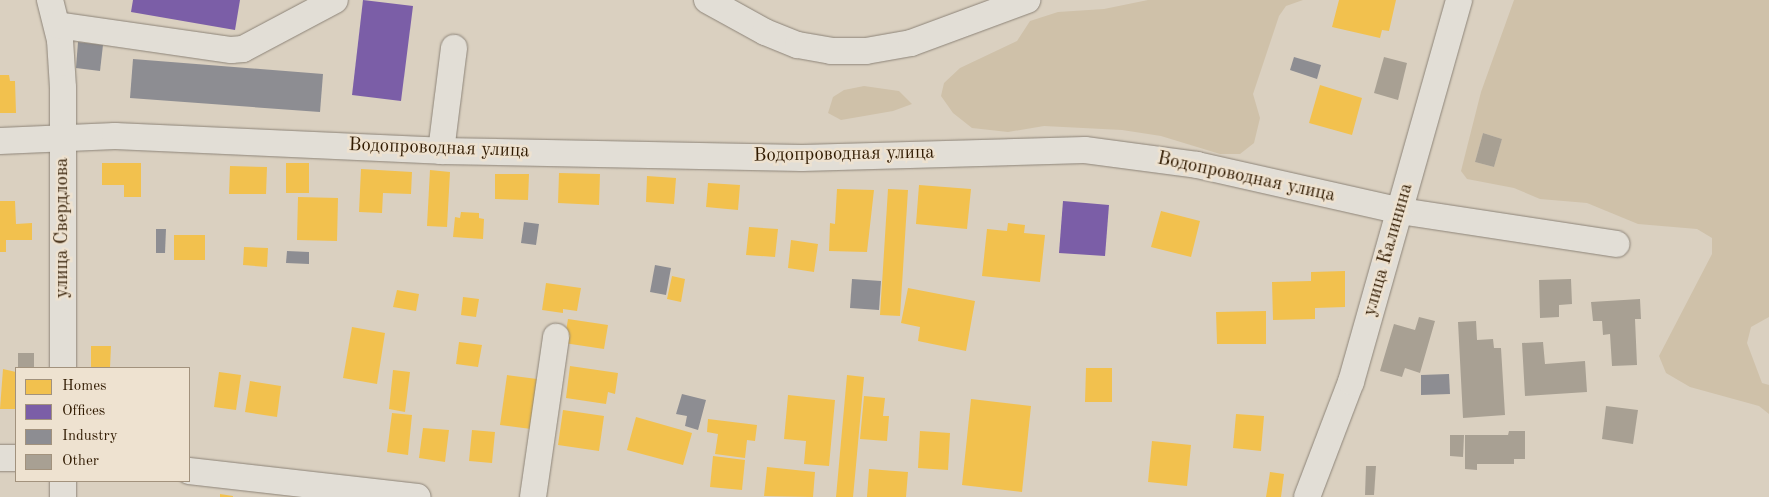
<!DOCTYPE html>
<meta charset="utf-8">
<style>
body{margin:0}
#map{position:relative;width:1769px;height:497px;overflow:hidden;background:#dad0c0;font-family:"Old Standard TT",serif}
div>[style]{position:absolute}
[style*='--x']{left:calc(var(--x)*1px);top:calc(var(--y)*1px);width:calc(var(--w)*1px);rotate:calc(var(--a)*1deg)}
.green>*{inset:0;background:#cfc1a9}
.homes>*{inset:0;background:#f2c14e}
.offices>*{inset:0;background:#7b5ea7}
.industry>*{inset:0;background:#8d8d92}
.building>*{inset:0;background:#a8a093}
.roads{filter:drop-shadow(0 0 1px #8d8478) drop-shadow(0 0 1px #8d8478)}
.minor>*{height:26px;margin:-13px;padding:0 13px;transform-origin:13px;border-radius:13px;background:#e2ded6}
span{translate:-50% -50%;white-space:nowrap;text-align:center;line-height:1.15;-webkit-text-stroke:5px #eee2d0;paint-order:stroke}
.street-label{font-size:19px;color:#301a00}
.legend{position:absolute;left:15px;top:367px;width:175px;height:115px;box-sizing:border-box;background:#eee2d0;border:1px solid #a2927d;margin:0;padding:6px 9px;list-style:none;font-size:15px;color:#301a00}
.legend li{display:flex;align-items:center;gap:10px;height:25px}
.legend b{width:25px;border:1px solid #a2927d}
</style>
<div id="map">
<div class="green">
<i style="clip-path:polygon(1148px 0,1303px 0,1286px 6px,1279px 16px,1253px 94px,1260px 118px,1254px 143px,1240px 154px,1220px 154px,1161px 136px,1122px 130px,1044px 126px,1008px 132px,972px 128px,953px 113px,941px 96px,944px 83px,960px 68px,1017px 41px,1030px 21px,1058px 12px,1104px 9px)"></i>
<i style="clip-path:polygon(evenodd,1514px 0,1769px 0,1769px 317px,1751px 327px,1747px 343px,1762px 383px,1769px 385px,1769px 414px,1759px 406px,1690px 387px,1666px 373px,1659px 356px,1712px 254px,1712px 238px,1697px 229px,1638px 224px,1587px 203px,1540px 199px,1514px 188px,1467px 179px,1461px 171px,1481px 92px,1514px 0,1483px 133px,1502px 139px,1494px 167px,1475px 162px,1483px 133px)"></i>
<i style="clip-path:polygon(864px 86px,899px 91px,912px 104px,893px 111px,841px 120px,828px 113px,833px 97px,844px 90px)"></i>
</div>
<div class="homes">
<i style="clip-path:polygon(1339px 0,1396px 0,1389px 31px,1382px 30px,1380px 38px,1332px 27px)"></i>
<i style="clip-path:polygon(0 75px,9px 75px,10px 81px,15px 81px,16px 113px,0 113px)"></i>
<i style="clip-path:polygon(1320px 85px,1362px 98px,1352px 135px,1309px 123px)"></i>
<i style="clip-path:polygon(102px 163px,141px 163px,141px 197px,124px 197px,124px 185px,102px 185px)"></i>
<i style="clip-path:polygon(286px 163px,309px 163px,309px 193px,286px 193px)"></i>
<i style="clip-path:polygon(230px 166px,267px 167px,266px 194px,229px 194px)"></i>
<i style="clip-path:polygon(361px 169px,412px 172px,411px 194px,383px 193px,382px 213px,359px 212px)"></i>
<i style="clip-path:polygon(430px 170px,450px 172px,447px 227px,427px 226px)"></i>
<i style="clip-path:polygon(559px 173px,600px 174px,599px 205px,558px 203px)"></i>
<i style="clip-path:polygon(495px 174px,529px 174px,528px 200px,495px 199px)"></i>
<i style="clip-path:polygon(647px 176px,676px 178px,674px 204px,646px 202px)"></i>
<i style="clip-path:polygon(708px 183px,740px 185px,738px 210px,706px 207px)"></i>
<i style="clip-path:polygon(919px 185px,971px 189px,967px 229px,916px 224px)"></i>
<i style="clip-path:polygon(837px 189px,874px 190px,867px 252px,829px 251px,830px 223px,835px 224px)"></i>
<i style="clip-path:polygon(888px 189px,908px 190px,900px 316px,880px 315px)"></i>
<i style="clip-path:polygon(298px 197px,338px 198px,337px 241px,297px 240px)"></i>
<i style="clip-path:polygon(0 201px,15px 201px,16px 224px,32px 223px,32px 240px,6px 240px,6px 252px,0 252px)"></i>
<i style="clip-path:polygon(1161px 211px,1200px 221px,1191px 257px,1151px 247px)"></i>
<i style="clip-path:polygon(461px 212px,479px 213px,479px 218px,484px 219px,483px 239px,453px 237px,455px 217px,460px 218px)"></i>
<i style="clip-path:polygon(1008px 223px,1025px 225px,1024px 233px,1045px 235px,1040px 282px,982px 276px,987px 229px,1007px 231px)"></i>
<i style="clip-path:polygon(749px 227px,778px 229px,775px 257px,746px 255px)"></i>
<i style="clip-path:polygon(174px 235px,205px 235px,205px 260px,174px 260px)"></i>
<i style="clip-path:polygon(791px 240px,818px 244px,814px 272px,788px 268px)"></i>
<i style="clip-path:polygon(244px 247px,268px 248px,267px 267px,243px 265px)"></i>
<i style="clip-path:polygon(1345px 271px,1345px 307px,1315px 308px,1315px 319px,1273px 320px,1272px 282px,1311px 281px,1311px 272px)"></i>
<i style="clip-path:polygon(672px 276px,685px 279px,681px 302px,667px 299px)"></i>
<i style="clip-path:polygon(546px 283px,581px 288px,577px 311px,563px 309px,563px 313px,542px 310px)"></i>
<i style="clip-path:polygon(908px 288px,975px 301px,966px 351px,918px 341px,920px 327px,901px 323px)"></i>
<i style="clip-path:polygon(397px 290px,419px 294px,416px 311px,393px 307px)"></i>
<i style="clip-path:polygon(463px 297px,479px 299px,476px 317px,461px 315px)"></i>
<i style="clip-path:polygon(1266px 311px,1266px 344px,1217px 344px,1216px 312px)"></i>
<i style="clip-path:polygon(568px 319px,608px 325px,604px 349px,564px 343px)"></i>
<i style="clip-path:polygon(352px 327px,385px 333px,377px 384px,343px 378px)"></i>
<i style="clip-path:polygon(459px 342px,482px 345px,478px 367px,456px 364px)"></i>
<i style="clip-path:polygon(91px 346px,111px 346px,110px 368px,91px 368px)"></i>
<i style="clip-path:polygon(570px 366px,618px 373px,615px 394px,608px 392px,606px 404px,566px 398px)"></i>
<i style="clip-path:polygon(1086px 368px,1112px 368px,1112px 402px,1085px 402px)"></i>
<i style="clip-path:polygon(3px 369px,16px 372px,16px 409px,0 409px)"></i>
<i style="clip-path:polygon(393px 370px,410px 372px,405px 412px,389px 409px)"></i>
<i style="clip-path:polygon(219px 372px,241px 375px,236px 410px,214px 407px)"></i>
<i style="clip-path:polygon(507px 375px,537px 379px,531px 429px,500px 425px)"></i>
<i style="clip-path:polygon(847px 375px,864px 377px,856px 465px,853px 497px,836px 497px)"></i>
<i style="clip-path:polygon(250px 381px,281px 386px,277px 417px,245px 412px)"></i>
<i style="clip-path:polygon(788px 395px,835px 400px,829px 466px,804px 464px,806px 441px,784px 439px)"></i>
<i style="clip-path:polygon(864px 396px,885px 398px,883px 416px,889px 416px,887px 441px,860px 439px)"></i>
<i style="clip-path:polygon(971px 399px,1031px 406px,1022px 492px,962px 485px)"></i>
<i style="clip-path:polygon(563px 410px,604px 416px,599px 451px,558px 445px)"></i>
<i style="clip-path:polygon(392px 413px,412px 415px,408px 455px,387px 452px)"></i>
<i style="clip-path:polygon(1236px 414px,1264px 416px,1261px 451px,1233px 448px)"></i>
<i style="clip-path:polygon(636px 417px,692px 433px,683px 465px,627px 450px)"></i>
<i style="clip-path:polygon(708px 419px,757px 425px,755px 441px,747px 440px,745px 458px,715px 454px,718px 434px,707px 432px)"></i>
<i style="clip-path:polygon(423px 428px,449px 430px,445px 462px,419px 458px)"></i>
<i style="clip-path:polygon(472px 430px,495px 432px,492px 463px,469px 461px)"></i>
<i style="clip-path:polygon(920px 431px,950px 433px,948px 470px,918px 468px)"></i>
<i style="clip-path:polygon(1152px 441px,1191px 445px,1187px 486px,1148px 482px)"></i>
<i style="clip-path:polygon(713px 456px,745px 460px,742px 490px,710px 487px)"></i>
<i style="clip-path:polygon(767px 467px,815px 472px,813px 497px,764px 496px)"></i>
<i style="clip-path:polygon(869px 469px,908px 472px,906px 497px,867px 497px)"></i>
<i style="clip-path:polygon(1270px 472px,1284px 474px,1281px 497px,1266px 497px)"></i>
<i style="clip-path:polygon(220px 494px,233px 496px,233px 497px,220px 497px)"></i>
</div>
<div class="offices">
<i style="clip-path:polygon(133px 0,240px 0,235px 30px,131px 12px)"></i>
<i style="clip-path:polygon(363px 0,413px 6px,401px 101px,352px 95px)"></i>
<i style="clip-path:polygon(1063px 201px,1109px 205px,1105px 256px,1059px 253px)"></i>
</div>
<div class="industry">
<i style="clip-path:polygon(78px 42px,103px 45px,100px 71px,76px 68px)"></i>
<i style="clip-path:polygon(1294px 57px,1321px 65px,1317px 79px,1290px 70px)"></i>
<i style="clip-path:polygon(133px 59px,323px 74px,320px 112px,130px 98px)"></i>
<i style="clip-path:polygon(524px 222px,539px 224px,536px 245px,521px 243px)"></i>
<i style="clip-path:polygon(156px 229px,166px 229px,165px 253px,156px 253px)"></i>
<i style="clip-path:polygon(287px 251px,309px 252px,309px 264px,286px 263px)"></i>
<i style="clip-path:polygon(655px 265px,671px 268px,666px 295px,650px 292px)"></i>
<i style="clip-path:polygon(852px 279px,881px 281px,879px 310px,850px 308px)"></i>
<i style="clip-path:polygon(1449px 374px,1450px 394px,1421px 395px,1421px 375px)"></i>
<i style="clip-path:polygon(682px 394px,706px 400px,698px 430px,685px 426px,687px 416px,676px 414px)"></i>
</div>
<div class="building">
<i style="clip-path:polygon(1384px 57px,1407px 63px,1398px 100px,1374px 93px)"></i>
<i style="clip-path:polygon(1483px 133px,1502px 139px,1494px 167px,1475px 162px)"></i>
<i style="clip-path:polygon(1571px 279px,1572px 304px,1559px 305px,1559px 317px,1540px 318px,1539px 280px)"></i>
<i style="clip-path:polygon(1640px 299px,1641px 319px,1635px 319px,1637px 365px,1612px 366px,1610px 334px,1603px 335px,1602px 321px,1593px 321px,1591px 302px)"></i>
<i style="clip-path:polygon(1419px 317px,1435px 321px,1420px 373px,1405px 368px,1402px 377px,1380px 371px,1394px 324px,1415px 330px)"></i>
<i style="clip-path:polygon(1476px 321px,1477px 340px,1493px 339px,1494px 348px,1501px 348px,1505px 415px,1463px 418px,1458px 322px)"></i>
<i style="clip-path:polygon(1543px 342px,1545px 364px,1585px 361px,1587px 392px,1525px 396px,1522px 343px)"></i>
<i style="clip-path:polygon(18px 353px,34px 353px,34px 368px,18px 368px)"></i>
<i style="clip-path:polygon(1606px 406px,1638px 410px,1633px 444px,1602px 439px)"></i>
<i style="clip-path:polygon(1509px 431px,1525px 431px,1525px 459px,1514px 459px,1514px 464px,1477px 464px,1477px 470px,1465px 469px,1465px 435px,1508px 435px)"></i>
<i style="clip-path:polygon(1450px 435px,1464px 435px,1463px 457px,1450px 456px)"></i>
<i style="clip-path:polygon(1366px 466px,1376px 466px,1374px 495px,1365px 495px)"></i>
</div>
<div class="roads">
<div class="minor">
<i style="--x:50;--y:0;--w:41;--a:76"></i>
<i style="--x:60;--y:40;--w:48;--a:86.4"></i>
<i style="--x:63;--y:88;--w:280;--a:90"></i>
<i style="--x:707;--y:0;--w:66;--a:28.9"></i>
<i style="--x:765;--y:32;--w:35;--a:22"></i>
<i style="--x:798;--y:45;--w:34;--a:10"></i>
<i style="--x:831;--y:51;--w:35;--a:0"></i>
<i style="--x:866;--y:51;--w:46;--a:-10.1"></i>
<i style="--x:911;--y:43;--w:124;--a:-20.3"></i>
<i style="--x:57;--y:25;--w:176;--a:8.2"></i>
<i style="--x:231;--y:50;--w:12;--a:-5"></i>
<i style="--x:243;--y:49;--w:104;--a:-28"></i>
<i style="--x:0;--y:141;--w:115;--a:-2.5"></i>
<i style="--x:115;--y:136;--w:326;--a:2.6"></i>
<i style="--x:441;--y:151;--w:361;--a:1.1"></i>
<i style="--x:802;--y:158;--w:283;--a:-1.6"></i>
<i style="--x:1085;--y:150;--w:113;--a:7.6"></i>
<i style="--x:1197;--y:165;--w:209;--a:12.7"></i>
<i style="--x:1401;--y:211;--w:218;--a:8.7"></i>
<i style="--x:441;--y:151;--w:104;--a:-82.8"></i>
<i style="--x:0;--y:458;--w:16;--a:0"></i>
<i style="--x:189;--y:471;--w:230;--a:6.5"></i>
<i style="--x:63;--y:497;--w:16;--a:-90"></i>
<i style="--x:533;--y:497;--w:162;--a:-81.8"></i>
<i style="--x:1307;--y:497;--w:123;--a:-69.1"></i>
<i style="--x:1351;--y:382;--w:397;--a:-74.2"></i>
</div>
</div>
<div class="street-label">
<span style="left:439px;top:149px;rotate:2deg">Водопроводная улица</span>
<span style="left:844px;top:155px;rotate:-1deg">Водопроводная улица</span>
<span style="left:1246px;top:178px;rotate:12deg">Водопроводная улица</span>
<span style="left:63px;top:228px;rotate:-90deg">улица Свердлова</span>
<span style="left:1389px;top:250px;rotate:-74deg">улица Калинина</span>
</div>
<ul class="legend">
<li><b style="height:14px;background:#f2c14e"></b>Homes</li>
<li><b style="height:14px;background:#7b5ea7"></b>Offices</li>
<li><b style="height:14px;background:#8d8d92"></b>Industry</li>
<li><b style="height:14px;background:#a8a093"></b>Other</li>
</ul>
</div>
